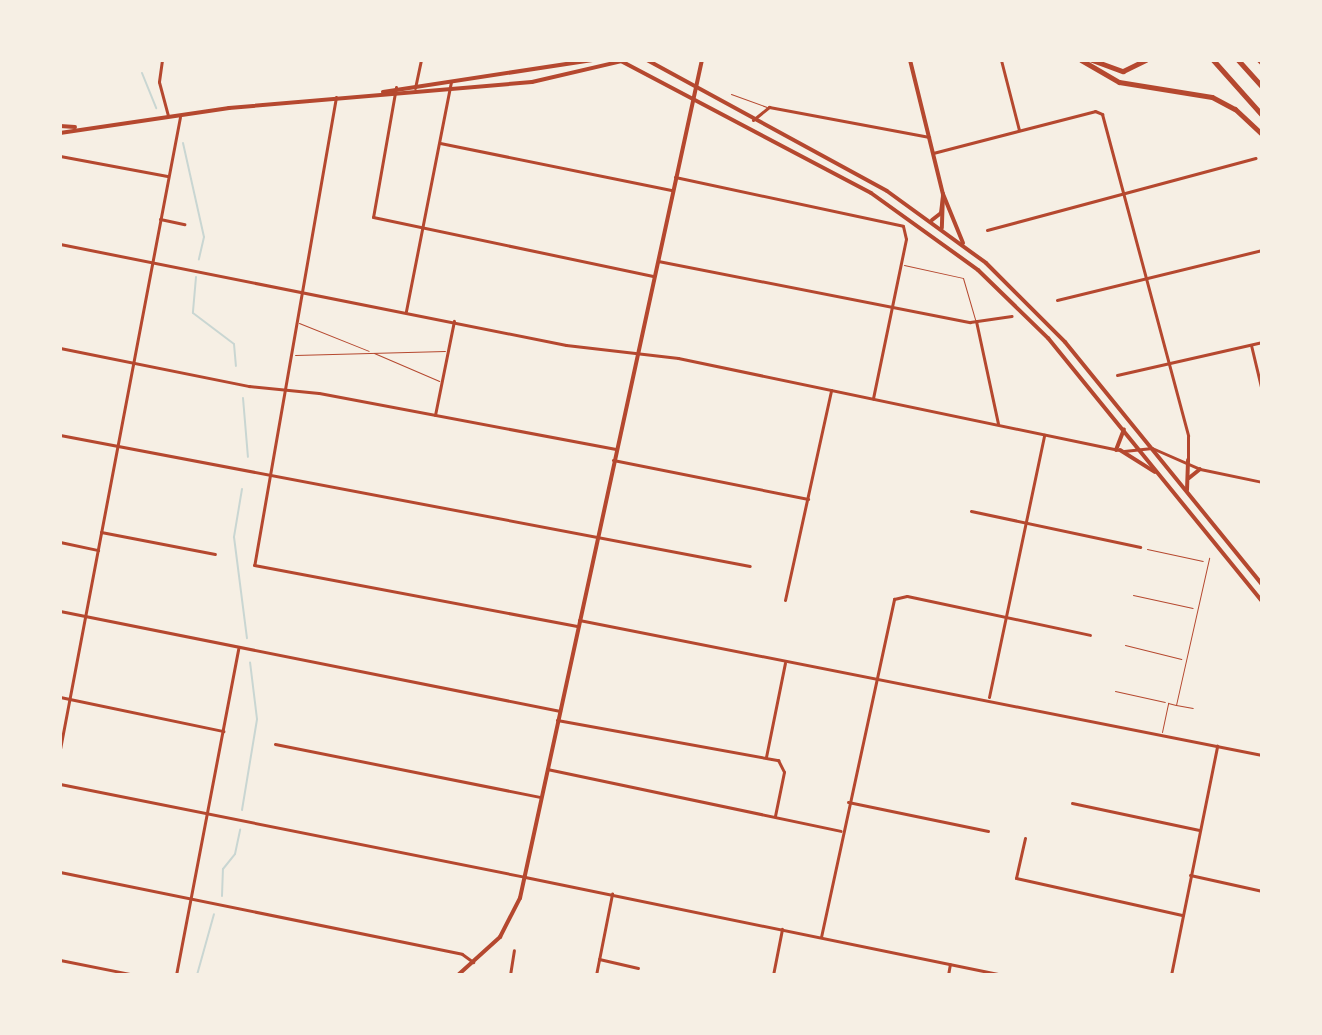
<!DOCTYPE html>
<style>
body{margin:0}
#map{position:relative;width:1322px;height:1035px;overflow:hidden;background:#f6efe4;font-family:Roboto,sans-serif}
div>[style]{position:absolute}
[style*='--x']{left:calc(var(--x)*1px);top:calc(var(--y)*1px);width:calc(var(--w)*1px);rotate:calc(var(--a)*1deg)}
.stream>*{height:2px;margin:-1px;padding:0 1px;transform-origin:1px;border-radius:1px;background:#c9d6d2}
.service>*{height:1px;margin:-0.5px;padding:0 0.5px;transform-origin:0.5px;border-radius:0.5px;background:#b5482f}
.minor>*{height:3px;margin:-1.5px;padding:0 1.5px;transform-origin:1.5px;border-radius:1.5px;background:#b5482f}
.tertiary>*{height:3px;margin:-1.5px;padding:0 1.5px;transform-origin:1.5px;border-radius:1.5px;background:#b5482f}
.secondary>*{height:4px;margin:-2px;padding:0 2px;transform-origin:2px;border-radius:2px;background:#b5482f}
.primary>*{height:4px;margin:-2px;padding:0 2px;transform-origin:2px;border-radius:2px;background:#b5482f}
.motorway>*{height:5px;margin:-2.5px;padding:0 2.5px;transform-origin:2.5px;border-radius:2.5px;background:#b5482f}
span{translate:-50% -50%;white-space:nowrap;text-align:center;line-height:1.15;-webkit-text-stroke:6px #f6efe4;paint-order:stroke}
.frame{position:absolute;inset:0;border:62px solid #f6efe4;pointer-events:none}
</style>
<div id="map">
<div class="stream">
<i style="--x:142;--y:73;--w:38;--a:68"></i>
<i style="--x:183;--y:143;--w:96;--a:77.4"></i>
<i style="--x:204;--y:237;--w:23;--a:103"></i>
<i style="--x:196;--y:277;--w:36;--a:95"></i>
<i style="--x:193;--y:313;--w:51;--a:37.1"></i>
<i style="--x:234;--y:344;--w:22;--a:85"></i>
<i style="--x:243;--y:398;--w:59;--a:85.2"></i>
<i style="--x:242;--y:489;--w:49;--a:99.5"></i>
<i style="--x:234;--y:537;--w:102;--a:82.7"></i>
<i style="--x:242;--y:810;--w:92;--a:-80.6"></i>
<i style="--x:257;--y:719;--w:57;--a:-97"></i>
<i style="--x:222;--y:896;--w:27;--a:-88"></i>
<i style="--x:223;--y:869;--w:19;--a:-51"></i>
<i style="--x:235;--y:854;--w:25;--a:-78"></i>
<i style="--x:197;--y:975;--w:63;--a:-74.4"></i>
</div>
<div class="service">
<i style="--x:731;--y:94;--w:38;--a:20"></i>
<i style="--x:904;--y:265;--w:60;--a:12.4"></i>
<i style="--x:963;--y:278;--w:43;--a:73.7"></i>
<i style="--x:299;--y:323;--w:75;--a:21.8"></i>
<i style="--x:374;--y:353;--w:71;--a:23.3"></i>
<i style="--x:295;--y:355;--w:150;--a:-1.5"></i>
<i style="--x:1147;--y:549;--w:57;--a:12.1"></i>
<i style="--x:1133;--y:595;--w:61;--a:12.2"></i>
<i style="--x:1125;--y:645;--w:58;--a:14"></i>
<i style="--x:1115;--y:691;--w:51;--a:12.4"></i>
<i style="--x:1176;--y:705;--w:17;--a:10"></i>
<i style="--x:1162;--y:732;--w:30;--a:-78"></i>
<i style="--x:1168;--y:703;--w:8;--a:14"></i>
<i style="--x:1176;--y:705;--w:151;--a:-77.3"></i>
</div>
<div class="minor">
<i style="--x:162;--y:60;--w:22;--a:98"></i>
<i style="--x:159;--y:82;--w:34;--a:75"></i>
<i style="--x:1001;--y:60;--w:72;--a:75.6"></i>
<i style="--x:396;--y:87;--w:132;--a:100"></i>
<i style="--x:373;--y:217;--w:286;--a:11.9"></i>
<i style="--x:415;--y:88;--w:29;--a:-78"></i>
<i style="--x:336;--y:97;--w:475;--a:99.9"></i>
<i style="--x:254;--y:565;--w:330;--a:10.7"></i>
<i style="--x:753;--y:120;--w:21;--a:-39"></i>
<i style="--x:769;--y:107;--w:163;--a:10.6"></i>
<i style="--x:440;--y:143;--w:237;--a:11.5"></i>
<i style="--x:933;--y:153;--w:167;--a:-14.5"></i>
<i style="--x:1095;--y:111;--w:8;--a:23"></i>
<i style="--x:1102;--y:114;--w:333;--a:75"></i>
<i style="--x:1188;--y:436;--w:23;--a:90"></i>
<i style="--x:60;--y:156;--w:109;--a:10.6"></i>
<i style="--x:675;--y:177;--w:233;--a:12.1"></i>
<i style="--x:903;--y:226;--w:13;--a:77"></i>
<i style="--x:906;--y:239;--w:163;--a:101.7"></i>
<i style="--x:160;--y:219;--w:25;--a:12"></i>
<i style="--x:987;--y:230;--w:278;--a:-15"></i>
<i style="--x:658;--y:261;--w:318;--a:11.1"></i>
<i style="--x:970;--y:322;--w:42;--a:-8.1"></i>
<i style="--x:1057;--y:300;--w:211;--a:-13.7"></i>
<i style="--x:406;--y:311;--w:234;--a:-78.9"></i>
<i style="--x:976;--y:321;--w:105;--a:77.9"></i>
<i style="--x:1251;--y:345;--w:47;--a:76.6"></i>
<i style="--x:60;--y:348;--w:193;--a:11.4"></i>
<i style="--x:249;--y:386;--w:70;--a:5.7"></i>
<i style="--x:319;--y:393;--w:302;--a:10.7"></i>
<i style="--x:1117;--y:375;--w:149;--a:-12.8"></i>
<i style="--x:435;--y:415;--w:96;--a:-78.6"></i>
<i style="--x:60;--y:435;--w:702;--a:10.75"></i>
<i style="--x:613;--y:460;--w:199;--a:11.3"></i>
<i style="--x:971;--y:511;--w:173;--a:12"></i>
<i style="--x:101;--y:532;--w:116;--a:10.9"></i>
<i style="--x:60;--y:542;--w:39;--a:12"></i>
<i style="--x:785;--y:600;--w:215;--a:-77.6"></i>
<i style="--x:60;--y:611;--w:510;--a:11.31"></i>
<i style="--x:579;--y:620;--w:696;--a:11.18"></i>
<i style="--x:60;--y:697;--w:167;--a:11.8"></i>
<i style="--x:989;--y:697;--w:268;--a:-78.1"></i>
<i style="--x:557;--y:720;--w:225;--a:10.3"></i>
<i style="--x:778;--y:760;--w:13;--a:63"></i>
<i style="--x:784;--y:772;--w:45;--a:101.6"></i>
<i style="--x:275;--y:744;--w:271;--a:11.3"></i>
<i style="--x:766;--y:757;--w:96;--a:-78.6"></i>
<i style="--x:547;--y:769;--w:300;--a:11.9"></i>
<i style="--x:60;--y:784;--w:474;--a:11.3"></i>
<i style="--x:848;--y:802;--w:143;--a:11.7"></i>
<i style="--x:1072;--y:803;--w:130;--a:12"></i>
<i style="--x:1025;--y:838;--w:41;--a:102.7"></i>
<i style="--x:1016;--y:878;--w:170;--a:12.6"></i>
<i style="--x:60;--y:872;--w:410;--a:11.5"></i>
<i style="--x:462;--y:954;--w:14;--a:36"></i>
<i style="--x:1190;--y:875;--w:74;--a:12.5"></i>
<i style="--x:821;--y:937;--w:346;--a:-77.8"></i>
<i style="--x:894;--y:599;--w:13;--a:-13"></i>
<i style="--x:907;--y:596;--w:187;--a:12"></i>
<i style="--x:599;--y:959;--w:40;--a:13"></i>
<i style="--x:60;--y:960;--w:76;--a:11.3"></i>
<i style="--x:176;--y:975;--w:332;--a:-79.2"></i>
<i style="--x:510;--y:975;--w:25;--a:-81"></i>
<i style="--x:596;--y:975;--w:83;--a:-78.8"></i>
<i style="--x:773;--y:975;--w:47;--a:-78.9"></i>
<i style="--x:948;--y:975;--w:11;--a:-80"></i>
<i style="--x:1171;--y:975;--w:234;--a:-78.6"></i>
</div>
<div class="tertiary">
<i style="--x:60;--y:244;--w:516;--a:11.29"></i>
<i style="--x:566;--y:345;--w:113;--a:6.6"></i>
<i style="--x:678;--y:358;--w:449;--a:11.8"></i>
<i style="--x:1124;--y:451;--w:28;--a:-6"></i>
<i style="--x:1152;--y:448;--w:52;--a:23.6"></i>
<i style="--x:1200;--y:469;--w:63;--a:11.8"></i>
<i style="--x:60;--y:749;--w:643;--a:-79.25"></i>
<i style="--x:525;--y:877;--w:489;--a:11.6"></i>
</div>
<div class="secondary">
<i style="--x:910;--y:60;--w:138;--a:76.2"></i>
<i style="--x:943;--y:194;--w:34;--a:92"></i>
<i style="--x:383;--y:92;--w:212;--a:-8.7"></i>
<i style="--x:60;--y:126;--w:15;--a:4"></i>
<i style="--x:60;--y:133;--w:171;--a:-8.4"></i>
<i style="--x:229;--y:108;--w:304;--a:-4.9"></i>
<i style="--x:532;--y:82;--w:92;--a:-13.1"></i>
<i style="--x:458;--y:975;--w:57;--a:-42.1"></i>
<i style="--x:500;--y:937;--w:44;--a:-62.9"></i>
<i style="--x:520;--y:898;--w:858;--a:-77.75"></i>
</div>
<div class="primary">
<i style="--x:619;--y:60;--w:285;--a:27.8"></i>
<i style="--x:871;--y:193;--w:132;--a:35.7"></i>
<i style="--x:978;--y:270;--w:98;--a:44.2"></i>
<i style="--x:1048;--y:338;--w:339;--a:50.9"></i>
<i style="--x:647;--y:60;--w:273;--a:28.6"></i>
<i style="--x:887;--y:191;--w:122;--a:36"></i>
<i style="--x:986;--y:263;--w:112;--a:45"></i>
<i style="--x:1065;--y:342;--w:312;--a:50.9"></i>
<i style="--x:943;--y:194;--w:53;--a:67.8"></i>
<i style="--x:932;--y:220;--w:11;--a:-38"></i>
<i style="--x:941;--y:213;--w:17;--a:-83"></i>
<i style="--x:1116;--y:450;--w:22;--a:-69"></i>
<i style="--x:1120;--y:450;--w:41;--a:32.2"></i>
<i style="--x:1189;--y:478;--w:14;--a:-39"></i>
<i style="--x:1187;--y:490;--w:30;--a:-88"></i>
</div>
<div class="motorway">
<i style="--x:1081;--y:60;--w:44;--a:30.1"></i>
<i style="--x:1119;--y:82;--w:94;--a:9.2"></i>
<i style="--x:1212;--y:97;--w:26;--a:28"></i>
<i style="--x:1235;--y:109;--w:37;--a:43"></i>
<i style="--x:1092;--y:60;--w:33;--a:20"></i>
<i style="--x:1123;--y:71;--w:25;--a:-26"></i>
<i style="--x:1213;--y:60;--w:74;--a:48.3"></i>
<i style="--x:1238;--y:60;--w:36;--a:48"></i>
<i style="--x:1259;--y:60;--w:4;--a:45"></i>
</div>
<div class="frame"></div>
</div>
